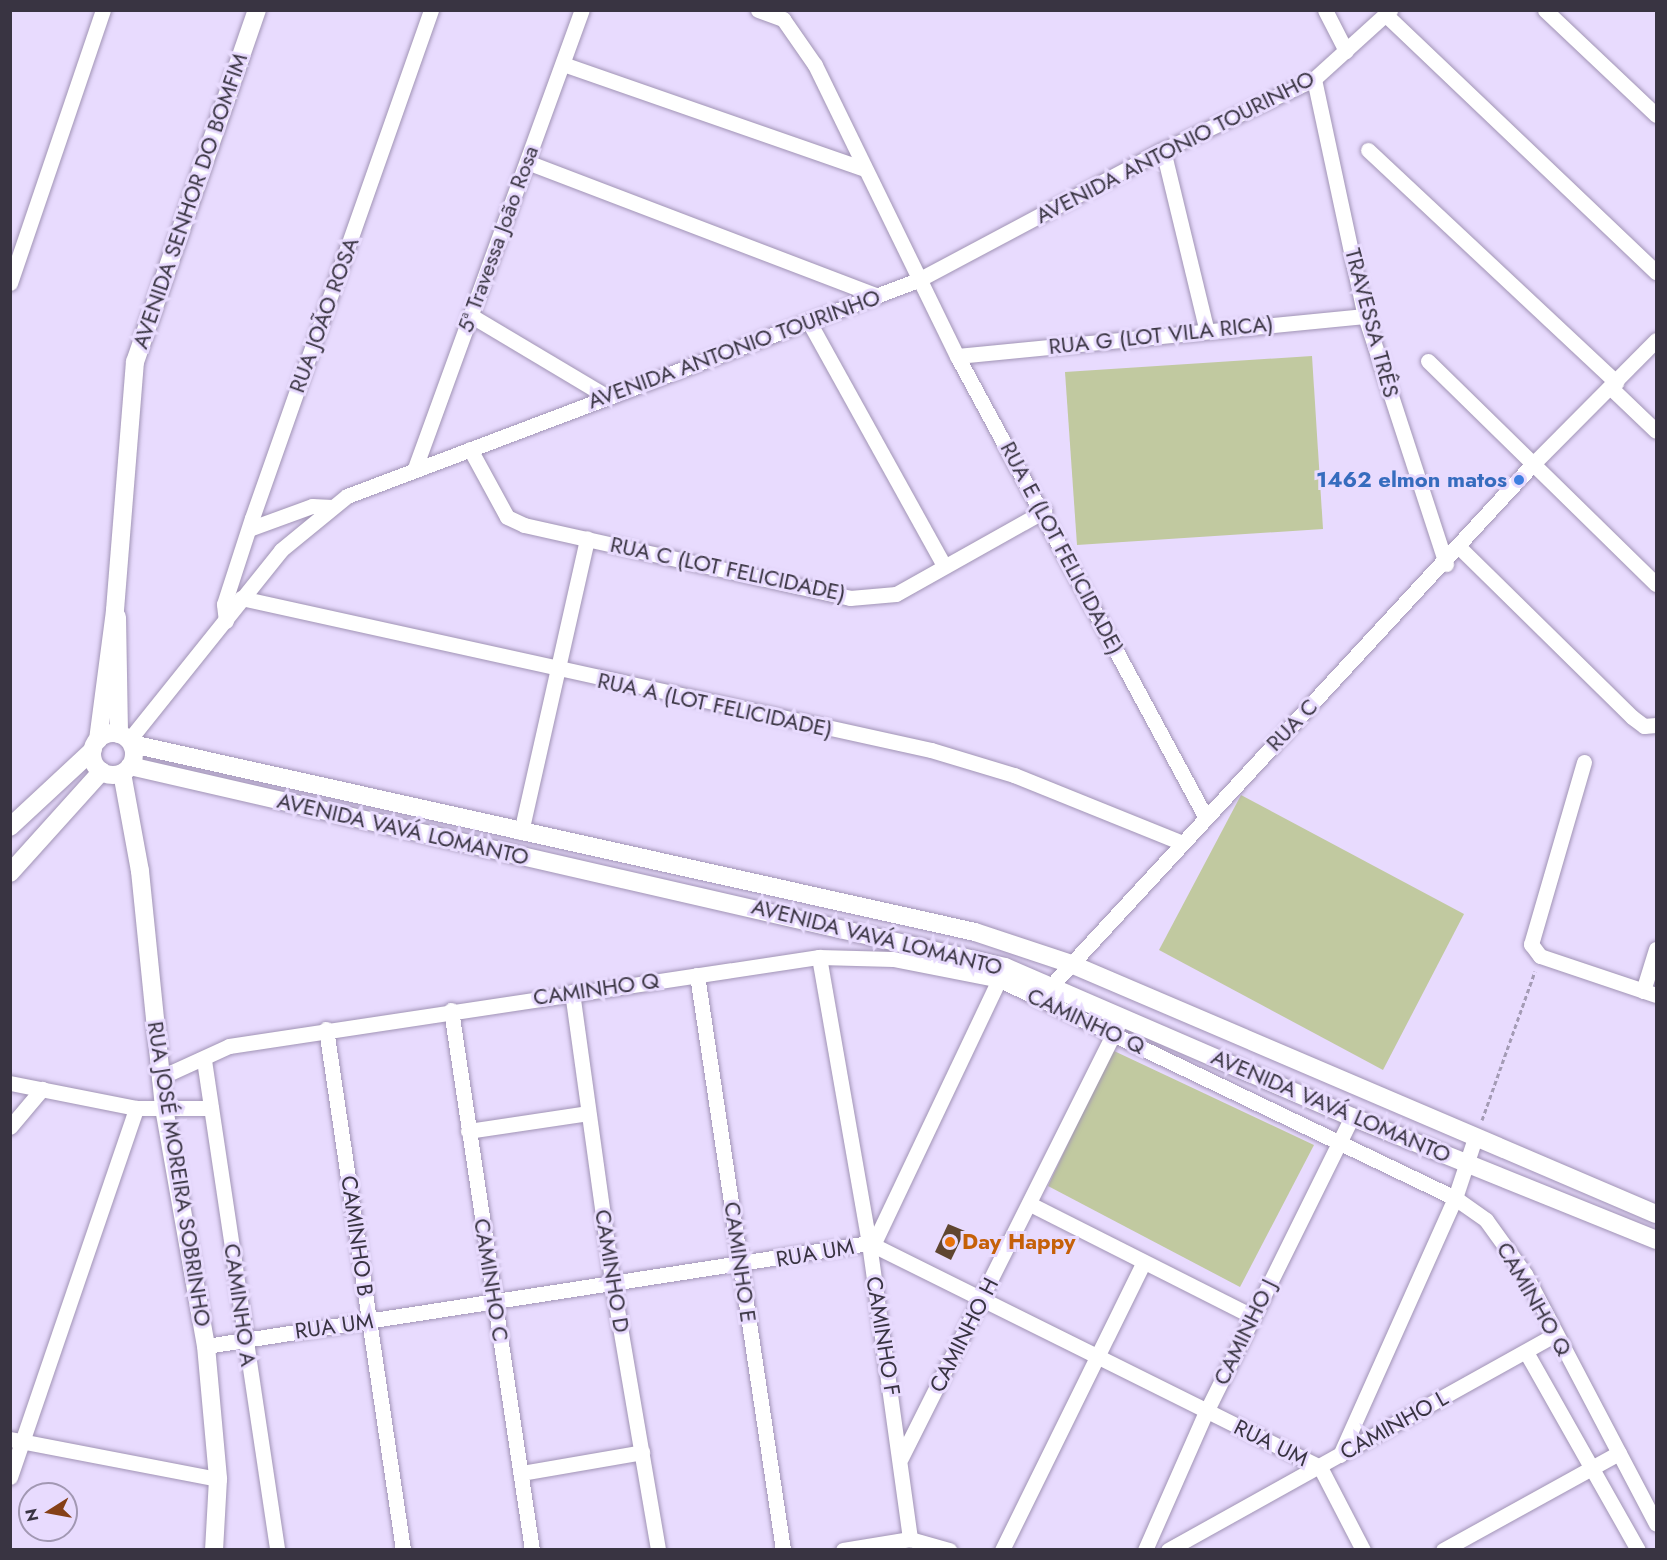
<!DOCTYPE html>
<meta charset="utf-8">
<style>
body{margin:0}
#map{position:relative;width:1667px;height:1560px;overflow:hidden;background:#e8dbfe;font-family:Jost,sans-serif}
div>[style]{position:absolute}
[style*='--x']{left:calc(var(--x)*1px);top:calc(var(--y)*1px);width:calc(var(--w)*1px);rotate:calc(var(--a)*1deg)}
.green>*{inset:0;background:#c1c9a0}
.building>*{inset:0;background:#5f4530}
.path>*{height:3px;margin-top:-1.5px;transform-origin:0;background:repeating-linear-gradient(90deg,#a49bb5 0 4.5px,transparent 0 7.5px)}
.roads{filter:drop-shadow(0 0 2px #a194b5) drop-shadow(0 0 2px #a194b5)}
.minor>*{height:15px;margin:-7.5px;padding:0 7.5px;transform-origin:7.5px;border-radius:7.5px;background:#fff}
.tertiary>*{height:18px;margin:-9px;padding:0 9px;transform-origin:9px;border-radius:9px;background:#fff}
.tertiary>.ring{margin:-9px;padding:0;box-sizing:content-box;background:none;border:18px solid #fff;border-radius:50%}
.dots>*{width:16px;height:16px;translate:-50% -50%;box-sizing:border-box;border:3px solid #e8dbfe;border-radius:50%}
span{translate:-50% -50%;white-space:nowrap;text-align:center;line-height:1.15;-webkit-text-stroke:6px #e8dbfe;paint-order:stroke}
.street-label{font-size:22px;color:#393442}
.shop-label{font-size:22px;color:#366cbe;font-weight:700}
.right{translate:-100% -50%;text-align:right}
.food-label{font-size:22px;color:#c56008;font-weight:700}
.left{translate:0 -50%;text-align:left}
.frame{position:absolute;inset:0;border:12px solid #393442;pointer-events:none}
.north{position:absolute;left:18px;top:1482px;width:60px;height:60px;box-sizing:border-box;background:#e8dbfe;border:2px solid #a298b3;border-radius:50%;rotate:259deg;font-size:16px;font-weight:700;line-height:24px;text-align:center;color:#393442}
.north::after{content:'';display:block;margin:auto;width:21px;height:27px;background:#854017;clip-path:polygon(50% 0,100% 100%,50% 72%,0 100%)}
</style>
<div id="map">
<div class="green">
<i style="clip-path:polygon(1312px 356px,1323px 529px,1077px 545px,1065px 372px)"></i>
<i style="clip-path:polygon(1241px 795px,1464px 914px,1383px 1070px,1159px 950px)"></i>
<i style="clip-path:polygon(1112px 1050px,1314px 1145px,1240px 1287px,1048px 1186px)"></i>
</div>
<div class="building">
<i style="clip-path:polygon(948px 1224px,965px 1231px,951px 1260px,935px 1252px)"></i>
</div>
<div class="path">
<i style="--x:1482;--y:1120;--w:158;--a:-70.4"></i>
</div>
<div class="roads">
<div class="minor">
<i style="--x:758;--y:10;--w:27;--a:20"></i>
<i style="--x:783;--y:19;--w:56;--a:55.2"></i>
<i style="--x:815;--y:65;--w:324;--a:64"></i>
<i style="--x:957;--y:356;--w:523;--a:61.67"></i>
<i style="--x:1325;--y:10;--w:46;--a:62.9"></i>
<i style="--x:1545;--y:10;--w:153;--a:43.4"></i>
<i style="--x:1386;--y:15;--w:373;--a:43.6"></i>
<i style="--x:563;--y:64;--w:320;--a:19.2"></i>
<i style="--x:1314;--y:79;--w:242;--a:77.9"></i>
<i style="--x:1365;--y:316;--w:261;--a:71.9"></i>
<i style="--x:1163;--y:150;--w:183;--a:76.4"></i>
<i style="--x:1368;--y:150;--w:340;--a:43.1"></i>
<i style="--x:527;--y:162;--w:375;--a:20.9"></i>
<i style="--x:10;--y:283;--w:288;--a:-71.2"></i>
<i style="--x:470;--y:315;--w:158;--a:30.8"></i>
<i style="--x:809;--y:322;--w:279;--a:61"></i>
<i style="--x:957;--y:356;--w:410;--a:-5.6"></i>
<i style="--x:1428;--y:361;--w:319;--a:44.4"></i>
<i style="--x:1611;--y:388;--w:62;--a:43.7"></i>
<i style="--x:470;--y:449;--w:77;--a:61.4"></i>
<i style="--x:507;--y:517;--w:19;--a:25"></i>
<i style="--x:524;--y:525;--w:334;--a:12.6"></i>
<i style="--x:850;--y:598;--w:46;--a:-5"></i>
<i style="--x:896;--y:594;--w:170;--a:-29.3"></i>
<i style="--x:415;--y:468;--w:487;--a:-70"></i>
<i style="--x:249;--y:529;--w:67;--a:-20.1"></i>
<i style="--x:312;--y:506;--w:20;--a:3"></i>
<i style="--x:1458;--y:546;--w:244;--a:44.5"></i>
<i style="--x:1632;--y:717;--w:15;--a:37"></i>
<i style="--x:1644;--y:726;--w:12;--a:-5"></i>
<i style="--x:241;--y:598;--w:707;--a:12.42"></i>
<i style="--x:931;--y:750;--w:87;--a:16.8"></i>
<i style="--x:1014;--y:775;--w:179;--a:22"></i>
<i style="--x:226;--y:621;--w:17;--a:-97"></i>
<i style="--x:224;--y:604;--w:90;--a:-72"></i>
<i style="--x:252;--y:518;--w:539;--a:-70.59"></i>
<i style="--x:129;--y:740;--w:243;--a:-51.3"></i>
<i style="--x:281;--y:550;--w:85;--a:-39.3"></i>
<i style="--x:347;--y:496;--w:610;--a:-20.72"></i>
<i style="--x:918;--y:280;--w:277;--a:-28"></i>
<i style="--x:1163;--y:150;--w:167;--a:-25.2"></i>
<i style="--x:1314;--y:79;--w:103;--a:-42.2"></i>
<i style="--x:1584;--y:762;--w:190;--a:106.2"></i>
<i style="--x:1531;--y:944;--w:15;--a:53"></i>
<i style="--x:1540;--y:956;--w:122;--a:18.6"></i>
<i style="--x:521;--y:832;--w:301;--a:-77.3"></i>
<i style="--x:819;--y:957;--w:290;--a:80.1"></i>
<i style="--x:869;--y:1243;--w:299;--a:82.1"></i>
<i style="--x:697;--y:975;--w:581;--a:81.49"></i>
<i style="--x:1051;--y:986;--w:709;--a:-47.29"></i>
<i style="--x:1532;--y:465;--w:176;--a:-45.2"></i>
<i style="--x:1643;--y:991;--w:44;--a:-72.8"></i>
<i style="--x:572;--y:992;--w:297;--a:82.1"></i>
<i style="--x:613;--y:1286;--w:268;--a:80.3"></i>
<i style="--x:451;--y:1010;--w:546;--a:81.47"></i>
<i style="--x:326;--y:1029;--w:527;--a:81.59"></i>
<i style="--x:204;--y:1060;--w:495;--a:81.5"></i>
<i style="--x:159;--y:1078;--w:77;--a:-24.6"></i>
<i style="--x:229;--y:1046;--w:597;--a:-8.58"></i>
<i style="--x:819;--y:957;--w:74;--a:1.5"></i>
<i style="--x:893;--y:959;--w:109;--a:11.1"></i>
<i style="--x:1000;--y:980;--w:505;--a:25.6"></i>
<i style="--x:1455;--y:1198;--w:38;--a:35"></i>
<i style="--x:1486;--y:1220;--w:67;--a:54.2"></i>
<i style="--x:1525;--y:1274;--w:282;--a:62.3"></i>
<i style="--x:10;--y:1083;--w:128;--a:11.2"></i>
<i style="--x:136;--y:1108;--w:75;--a:0"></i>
<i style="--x:10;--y:1127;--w:50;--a:-49.9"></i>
<i style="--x:468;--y:1131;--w:121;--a:-8.5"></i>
<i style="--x:1032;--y:1205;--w:246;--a:26.8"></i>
<i style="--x:873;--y:1245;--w:303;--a:-64.6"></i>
<i style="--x:206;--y:1346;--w:671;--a:-8.83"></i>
<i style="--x:869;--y:1243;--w:504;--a:26.41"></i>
<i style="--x:1320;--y:1467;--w:93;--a:62.6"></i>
<i style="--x:1526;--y:1352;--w:227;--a:60.5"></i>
<i style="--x:10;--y:1439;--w:212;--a:10.9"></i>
<i style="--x:1340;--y:1455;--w:282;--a:-65.9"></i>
<i style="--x:1455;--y:1198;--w:63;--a:-71.6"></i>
<i style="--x:901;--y:1458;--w:484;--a:-63.4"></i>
<i style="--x:521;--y:1473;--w:123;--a:-9.8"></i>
<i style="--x:10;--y:1477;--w:390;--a:-71.1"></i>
<i style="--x:843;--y:1550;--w:68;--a:-9.3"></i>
<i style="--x:910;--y:1539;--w:41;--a:15.8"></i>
<i style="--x:1002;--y:1550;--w:321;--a:-63.8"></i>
<i style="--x:1145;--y:1550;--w:151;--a:-66.2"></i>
<i style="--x:1206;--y:1412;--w:329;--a:-63.7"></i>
<i style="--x:1168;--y:1550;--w:444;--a:-29.1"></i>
<i style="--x:1443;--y:1550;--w:201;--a:-28.9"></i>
</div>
<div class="tertiary">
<i style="--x:117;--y:617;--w:117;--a:89"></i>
<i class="ring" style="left:92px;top:733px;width:24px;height:24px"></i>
<i style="--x:98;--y:740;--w:131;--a:-82.5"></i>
<i style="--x:115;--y:610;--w:249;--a:-85.4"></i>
<i style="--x:135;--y:362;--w:373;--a:-70.9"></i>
<i style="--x:132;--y:744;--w:864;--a:12.57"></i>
<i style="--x:975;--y:932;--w:101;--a:18.4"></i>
<i style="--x:1071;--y:964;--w:636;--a:23.14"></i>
<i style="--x:130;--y:766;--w:898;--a:12.94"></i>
<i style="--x:1005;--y:967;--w:378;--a:23.4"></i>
<i style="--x:1352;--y:1117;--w:328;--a:22"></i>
<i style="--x:122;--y:773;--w:100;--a:79.6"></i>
<i style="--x:140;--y:871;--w:238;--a:84.2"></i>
<i style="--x:164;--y:1108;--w:242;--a:80"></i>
<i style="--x:206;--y:1346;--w:134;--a:84.8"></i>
<i style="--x:218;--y:1479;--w:71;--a:93.2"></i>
<i style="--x:10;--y:827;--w:113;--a:-42.9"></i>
<i style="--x:10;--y:873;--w:137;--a:-48"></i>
</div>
</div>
<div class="dots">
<i style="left:1519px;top:480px;background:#3f7fe0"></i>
<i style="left:950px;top:1242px;background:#e8710a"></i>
</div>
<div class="street-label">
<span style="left:1175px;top:147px;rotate:-27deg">AVENIDA ANTONIO TOURINHO</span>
<span style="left:190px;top:201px;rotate:-71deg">AVENIDA SENHOR DO BOMFIM</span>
<span style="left:498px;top:239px;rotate:-70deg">5ª Travessa João Rosa</span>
<span style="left:324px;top:315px;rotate:-70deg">RUA JOÃO ROSA</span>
<span style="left:1372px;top:323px;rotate:75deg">TRAVESSA TRÊS</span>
<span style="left:1161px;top:335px;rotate:-6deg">RUA G (LOT VILA RICA)</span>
<span style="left:734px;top:349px;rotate:-20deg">AVENIDA ANTONIO TOURINHO</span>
<span style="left:1062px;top:548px;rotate:62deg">RUA E (LOT FELICIDADE)</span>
<span style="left:728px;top:569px;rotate:12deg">RUA C (LOT FELICIDADE)</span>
<span style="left:715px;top:705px;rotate:12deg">RUA A (LOT FELICIDADE)</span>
<span style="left:1292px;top:725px;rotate:-46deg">RUA C</span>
<span style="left:403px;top:829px;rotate:13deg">AVENIDA VAVÁ LOMANTO</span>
<span style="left:877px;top:937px;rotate:14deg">AVENIDA VAVÁ LOMANTO</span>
<span style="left:596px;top:989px;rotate:-8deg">CAMINHO Q</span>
<span style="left:1086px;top:1021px;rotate:25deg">CAMINHO Q</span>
<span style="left:1331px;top:1106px;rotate:23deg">AVENIDA VAVÁ LOMANTO</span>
<span style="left:179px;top:1174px;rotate:81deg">RUA JOSÉ MOREIRA SOBRINHO</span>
<span style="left:357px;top:1236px;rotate:82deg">CAMINHO B</span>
<span style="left:815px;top:1253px;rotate:-10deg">RUA UM</span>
<span style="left:740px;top:1262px;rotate:82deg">CAMINHO E</span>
<span style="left:612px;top:1271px;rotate:81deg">CAMINHO D</span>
<span style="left:491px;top:1280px;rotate:81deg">CAMINHO C</span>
<span style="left:1534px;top:1299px;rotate:60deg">CAMINHO Q</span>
<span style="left:240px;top:1305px;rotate:82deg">CAMINHO A</span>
<span style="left:334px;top:1326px;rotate:-8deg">RUA UM</span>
<span style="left:1245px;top:1332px;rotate:-64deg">CAMINHO J</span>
<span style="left:964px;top:1335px;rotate:-63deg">CAMINHO H</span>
<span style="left:883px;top:1336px;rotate:81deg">CAMINHO F</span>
<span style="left:1394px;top:1425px;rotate:-29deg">CAMINHO L</span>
<span style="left:1271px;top:1443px;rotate:26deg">RUA UM</span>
</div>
<div class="shop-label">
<span class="right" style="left:1507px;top:480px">1462 elmon matos</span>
</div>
<div class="food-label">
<span class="left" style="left:962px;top:1242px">Day Happy</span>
</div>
<div class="frame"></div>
<div class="north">N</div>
</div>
